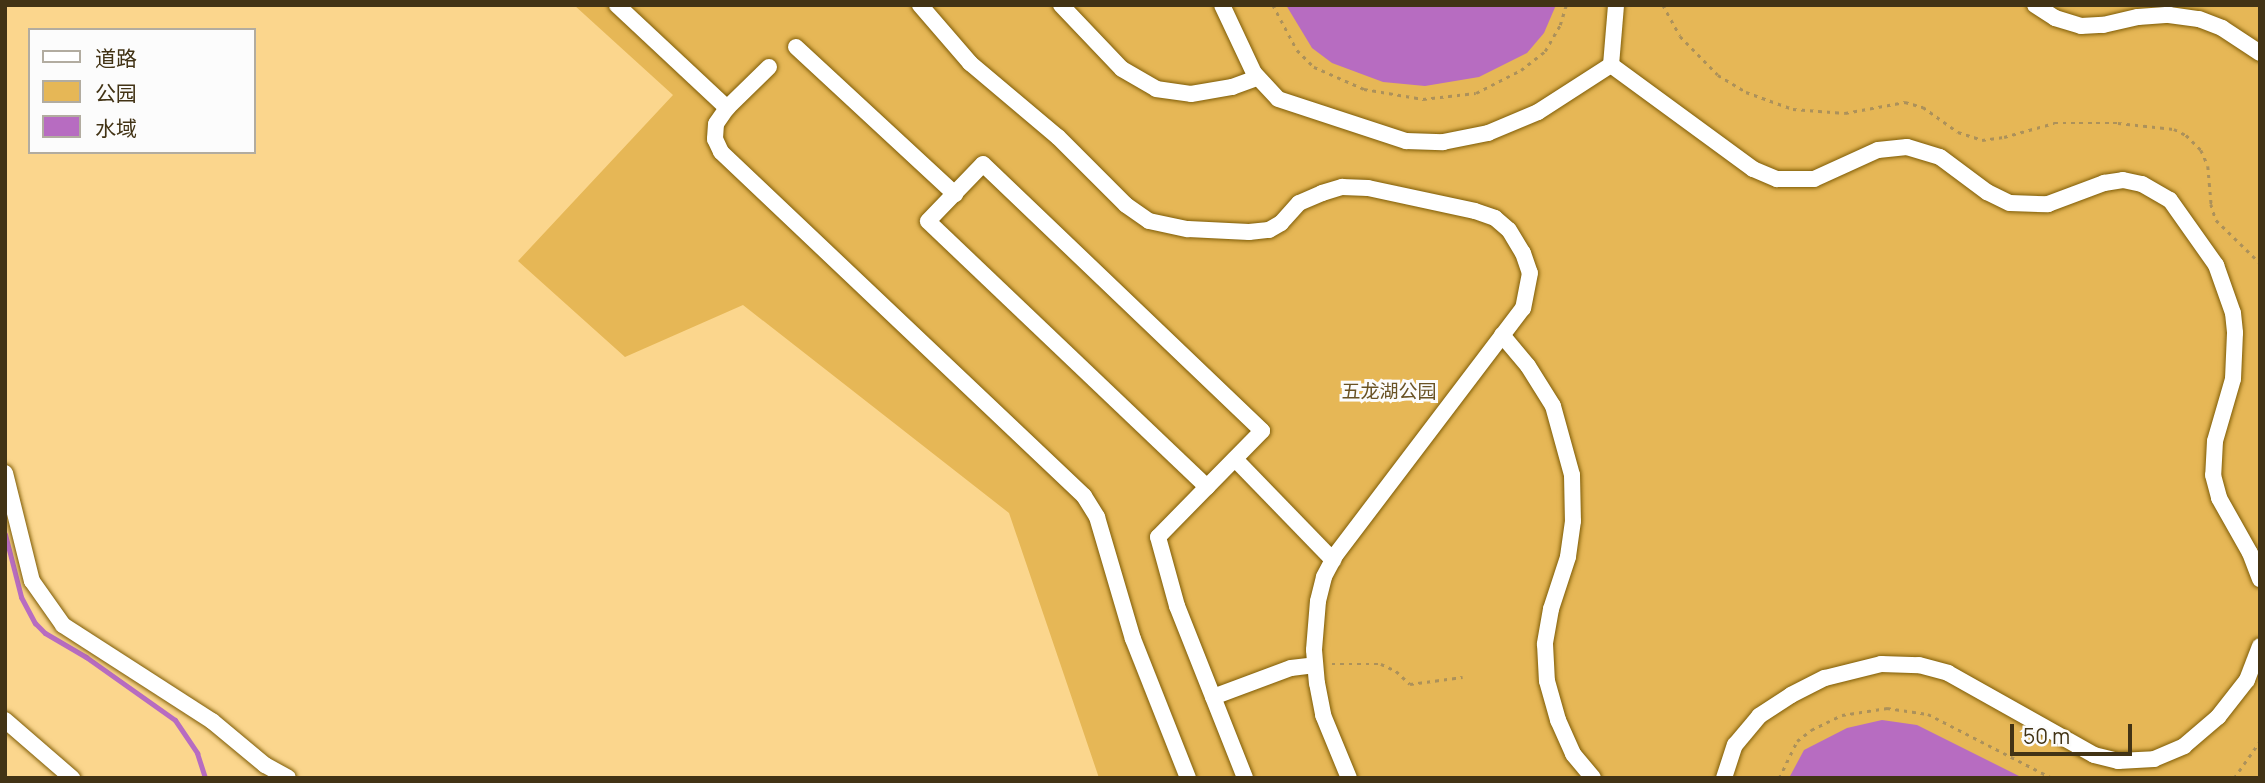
<!DOCTYPE html>
<meta charset="utf-8">
<style>
body{margin:0}
#map{position:relative;width:2265px;height:783px;overflow:hidden;background:#fbd68d;font-family:Manrope,"Noto Sans SC",sans-serif}
div>[style]{position:absolute}
[style*='--x']{left:calc(var(--x)*1px);top:calc(var(--y)*1px);width:calc(var(--w)*1px);rotate:calc(var(--a)*1deg)}
.green>*{inset:0;background:#e6b756}
.water>*{inset:0;background:#b76cc1}
.stream>*{height:5px;margin:-2.5px;padding:0 2.5px;transform-origin:2.5px;border-radius:2.5px;background:#b76cc1}
.path>*{height:2.5px;margin-top:-1.25px;transform-origin:0;background:repeating-linear-gradient(90deg,#ac915a 0 3.5px,transparent 0 8.5px)}
.roads{filter:drop-shadow(0 0 2px #7e5c06) drop-shadow(0 0 2px #7e5c06)}
.minor>*{height:16px;margin:-8px;padding:0 8px;transform-origin:8px;border-radius:8px;background:#fff}
span{translate:-50% -50%;white-space:nowrap;text-align:center;line-height:1.15;-webkit-text-stroke:6px #fcfcfc;paint-order:stroke}
.park-label{font-size:19px;color:#695224}
.frame{position:absolute;inset:0;border:7px solid #423315;pointer-events:none}
.legend{position:absolute;left:28px;top:28px;width:228px;height:126px;box-sizing:border-box;background:#fcfcfc;border:2px solid #b2aca0;margin:0;padding:9px 12px;list-style:none;font-size:21px;color:#423315}
.legend li{display:flex;align-items:center;gap:14px;height:35px}
.legend b{width:35px;border:2px solid #b2aca0}
.scale{position:absolute;left:2010px;top:724px;width:122px;height:32px;box-sizing:border-box;border:4px solid #423315;border-top:0;padding-left:9px;font-size:21px;line-height:24px;white-space:nowrap;color:#423315;-webkit-text-stroke:5px #fcfcfc;paint-order:stroke}
</style>
<div id="map">
<div class="green">
<i style="clip-path:polygon(574px 5px,2260px 5px,2260px 778px,1099px 778px,1009px 513px,743px 305px,625px 357px,518px 261px,673px 95px)"></i>
</div>
<div class="water">
<i style="clip-path:polygon(1286px 5px,1556px 5px,1544px 33px,1527px 53px,1479px 77px,1425px 86px,1383px 82px,1332px 63px,1312px 48px)"></i>
<i style="clip-path:polygon(1882px 720px,1917px 725px,2023px 778px,1789px 778px,1804px 750px,1847px 728px)"></i>
</div>
<div class="stream">
<i style="--x:5;--y:534;--w:65;--a:75.7"></i>
<i style="--x:21;--y:597;--w:30;--a:62"></i>
<i style="--x:35;--y:623;--w:14;--a:45"></i>
<i style="--x:45;--y:633;--w:48;--a:30.3"></i>
<i style="--x:86;--y:657;--w:109;--a:35.3"></i>
<i style="--x:175;--y:720;--w:40;--a:56"></i>
<i style="--x:197;--y:753;--w:26;--a:72"></i>
</div>
<div class="path">
<i style="--x:1273;--y:5;--w:51;--a:61.9"></i>
<i style="--x:1297;--y:50;--w:24;--a:45"></i>
<i style="--x:1314;--y:67;--w:55;--a:23.7"></i>
<i style="--x:1364;--y:89;--w:60;--a:9.6"></i>
<i style="--x:1423;--y:99;--w:53;--a:-6.5"></i>
<i style="--x:1476;--y:93;--w:51;--a:-27.1"></i>
<i style="--x:1521;--y:70;--w:31;--a:-38"></i>
<i style="--x:1545;--y:51;--w:30;--a:-60"></i>
<i style="--x:1560;--y:25;--w:21;--a:-73"></i>
<i style="--x:1663;--y:5;--w:35;--a:61"></i>
<i style="--x:1680;--y:36;--w:54;--a:45.7"></i>
<i style="--x:1718;--y:75;--w:33;--a:31"></i>
<i style="--x:1746;--y:92;--w:50;--a:19.9"></i>
<i style="--x:1793;--y:109;--w:52;--a:4.4"></i>
<i style="--x:1845;--y:113;--w:61;--a:-10.4"></i>
<i style="--x:1905;--y:102;--w:19;--a:16"></i>
<i style="--x:1923;--y:107;--w:43;--a:35.5"></i>
<i style="--x:1958;--y:132;--w:25;--a:18"></i>
<i style="--x:1982;--y:140;--w:22;--a:-8"></i>
<i style="--x:2004;--y:137;--w:52;--a:-15.6"></i>
<i style="--x:2054;--y:123;--w:64;--a:0"></i>
<i style="--x:2118;--y:123;--w:56;--a:6.1"></i>
<i style="--x:2174;--y:129;--w:13;--a:27"></i>
<i style="--x:2186;--y:135;--w:21;--a:45"></i>
<i style="--x:2201;--y:150;--w:17;--a:66"></i>
<i style="--x:2208;--y:166;--w:38;--a:85"></i>
<i style="--x:2211;--y:204;--w:17;--a:73"></i>
<i style="--x:2216;--y:220;--w:62;--a:44.3"></i>
<i style="--x:1332;--y:664;--w:49;--a:0"></i>
<i style="--x:1381;--y:664;--w:17;--a:25"></i>
<i style="--x:1396;--y:671;--w:19;--a:43"></i>
<i style="--x:1410;--y:684;--w:53;--a:-7.5"></i>
<i style="--x:1779;--y:778;--w:41;--a:-64.1"></i>
<i style="--x:1797;--y:741;--w:18;--a:-38"></i>
<i style="--x:1811;--y:730;--w:34;--a:-26"></i>
<i style="--x:1842;--y:715;--w:46;--a:-8.8"></i>
<i style="--x:1887;--y:708;--w:41;--a:8.3"></i>
<i style="--x:1928;--y:714;--w:140;--a:27.3"></i>
<i style="--x:2234;--y:778;--w:45;--a:-54.9"></i>
</div>
<div class="roads">
<div class="minor">
<i style="--x:617;--y:5;--w:151;--a:43.1"></i>
<i style="--x:920;--y:5;--w:77;--a:49.2"></i>
<i style="--x:970;--y:63;--w:115;--a:40.1"></i>
<i style="--x:1058;--y:137;--w:96;--a:45"></i>
<i style="--x:1126;--y:205;--w:28;--a:35"></i>
<i style="--x:1149;--y:221;--w:40;--a:12"></i>
<i style="--x:1188;--y:229;--w:61;--a:2.8"></i>
<i style="--x:1249;--y:232;--w:20;--a:-6"></i>
<i style="--x:1269;--y:230;--w:14;--a:-30"></i>
<i style="--x:1281;--y:223;--w:27;--a:-48"></i>
<i style="--x:1299;--y:203;--w:25;--a:-23"></i>
<i style="--x:1322;--y:193;--w:21;--a:-17"></i>
<i style="--x:1342;--y:187;--w:26;--a:2"></i>
<i style="--x:1368;--y:188;--w:109;--a:12.1"></i>
<i style="--x:1475;--y:211;--w:21;--a:19"></i>
<i style="--x:1495;--y:218;--w:18;--a:41"></i>
<i style="--x:1509;--y:230;--w:27;--a:59"></i>
<i style="--x:1523;--y:253;--w:21;--a:71"></i>
<i style="--x:1530;--y:273;--w:36;--a:101"></i>
<i style="--x:1523;--y:308;--w:309;--a:127.2"></i>
<i style="--x:1336;--y:554;--w:26;--a:118"></i>
<i style="--x:1324;--y:577;--w:25;--a:104"></i>
<i style="--x:1318;--y:601;--w:49;--a:94.7"></i>
<i style="--x:1314;--y:650;--w:33;--a:85"></i>
<i style="--x:1317;--y:683;--w:33;--a:79"></i>
<i style="--x:1323;--y:715;--w:68;--a:67.6"></i>
<i style="--x:1061;--y:5;--w:88;--a:46.4"></i>
<i style="--x:1122;--y:69;--w:39;--a:30"></i>
<i style="--x:1156;--y:89;--w:35;--a:8"></i>
<i style="--x:1191;--y:94;--w:42;--a:-9.7"></i>
<i style="--x:1232;--y:87;--w:27;--a:-20"></i>
<i style="--x:1222;--y:5;--w:75;--a:64.8"></i>
<i style="--x:1254;--y:73;--w:35;--a:47"></i>
<i style="--x:1278;--y:99;--w:135;--a:18.2"></i>
<i style="--x:1406;--y:141;--w:37;--a:2"></i>
<i style="--x:1443;--y:142;--w:46;--a:-11.3"></i>
<i style="--x:1488;--y:133;--w:54;--a:-22.8"></i>
<i style="--x:1538;--y:112;--w:87;--a:-32.8"></i>
<i style="--x:2035;--y:5;--w:24;--a:33"></i>
<i style="--x:2055;--y:18;--w:27;--a:17"></i>
<i style="--x:2081;--y:26;--w:22;--a:-3"></i>
<i style="--x:2103;--y:25;--w:36;--a:-13"></i>
<i style="--x:2138;--y:17;--w:31;--a:-4"></i>
<i style="--x:2169;--y:15;--w:30;--a:8"></i>
<i style="--x:2199;--y:19;--w:25;--a:21"></i>
<i style="--x:2222;--y:28;--w:45;--a:33.3"></i>
<i style="--x:796;--y:47;--w:217;--a:42.8"></i>
<i style="--x:1611;--y:65;--w:176;--a:36.2"></i>
<i style="--x:1753;--y:169;--w:26;--a:23"></i>
<i style="--x:1777;--y:179;--w:37;--a:0"></i>
<i style="--x:1814;--y:179;--w:70;--a:-24.4"></i>
<i style="--x:1878;--y:150;--w:29;--a:-6"></i>
<i style="--x:1907;--y:147;--w:34;--a:17"></i>
<i style="--x:1940;--y:157;--w:59;--a:36.7"></i>
<i style="--x:1987;--y:192;--w:25;--a:26"></i>
<i style="--x:2010;--y:203;--w:38;--a:2"></i>
<i style="--x:2048;--y:204;--w:60;--a:-20.6"></i>
<i style="--x:2104;--y:183;--w:19;--a:-9"></i>
<i style="--x:2123;--y:180;--w:19;--a:12"></i>
<i style="--x:2142;--y:184;--w:32;--a:30"></i>
<i style="--x:2170;--y:200;--w:80;--a:54.7"></i>
<i style="--x:2216;--y:265;--w:51;--a:70.5"></i>
<i style="--x:2233;--y:313;--w:20;--a:84"></i>
<i style="--x:2235;--y:333;--w:46;--a:92.5"></i>
<i style="--x:2233;--y:379;--w:65;--a:106.2"></i>
<i style="--x:2215;--y:441;--w:34;--a:93"></i>
<i style="--x:2213;--y:475;--w:24;--a:75"></i>
<i style="--x:2219;--y:498;--w:63;--a:60.6"></i>
<i style="--x:2250;--y:553;--w:28;--a:69"></i>
<i style="--x:1611;--y:65;--w:60;--a:-85.2"></i>
<i style="--x:769;--y:67;--w:59;--a:135.7"></i>
<i style="--x:727;--y:108;--w:19;--a:125"></i>
<i style="--x:716;--y:124;--w:15;--a:94"></i>
<i style="--x:715;--y:139;--w:14;--a:65"></i>
<i style="--x:721;--y:152;--w:500;--a:43.46"></i>
<i style="--x:1084;--y:496;--w:25;--a:58"></i>
<i style="--x:1097;--y:517;--w:127;--a:73.6"></i>
<i style="--x:1133;--y:639;--w:149;--a:68.4"></i>
<i style="--x:1502;--y:335;--w:40;--a:50"></i>
<i style="--x:1528;--y:366;--w:47;--a:58"></i>
<i style="--x:1553;--y:406;--w:72;--a:74.6"></i>
<i style="--x:1572;--y:475;--w:46;--a:88.8"></i>
<i style="--x:1573;--y:521;--w:36;--a:98"></i>
<i style="--x:1568;--y:557;--w:55;--a:108.1"></i>
<i style="--x:1551;--y:609;--w:36;--a:100"></i>
<i style="--x:1545;--y:644;--w:37;--a:87"></i>
<i style="--x:1547;--y:681;--w:41;--a:74.2"></i>
<i style="--x:1558;--y:720;--w:37;--a:66"></i>
<i style="--x:1573;--y:754;--w:31;--a:50"></i>
<i style="--x:1235;--y:459;--w:141;--a:45.9"></i>
<i style="--x:5;--y:473;--w:111;--a:76"></i>
<i style="--x:32;--y:581;--w:54;--a:54.8"></i>
<i style="--x:63;--y:625;--w:177;--a:32.8"></i>
<i style="--x:212;--y:721;--w:69;--a:39.7"></i>
<i style="--x:265;--y:765;--w:26;--a:29"></i>
<i style="--x:1207;--y:487;--w:385;--a:-136.4"></i>
<i style="--x:928;--y:221;--w:79;--a:-46"></i>
<i style="--x:983;--y:164;--w:386;--a:43.7"></i>
<i style="--x:1262;--y:431;--w:78;--a:134.5"></i>
<i style="--x:1207;--y:487;--w:70;--a:134.4"></i>
<i style="--x:1158;--y:537;--w:72;--a:74.6"></i>
<i style="--x:1177;--y:606;--w:185;--a:68.4"></i>
<i style="--x:1213;--y:697;--w:83;--a:-20.4"></i>
<i style="--x:1291;--y:668;--w:24;--a:-7"></i>
<i style="--x:5;--y:720;--w:89;--a:40.9"></i>
<i style="--x:1724;--y:778;--w:35;--a:-72"></i>
<i style="--x:1735;--y:745;--w:38;--a:-50"></i>
<i style="--x:1759;--y:716;--w:38;--a:-33"></i>
<i style="--x:1791;--y:695;--w:38;--a:-27"></i>
<i style="--x:1825;--y:678;--w:58;--a:-14"></i>
<i style="--x:1881;--y:664;--w:38;--a:2"></i>
<i style="--x:1919;--y:665;--w:30;--a:15"></i>
<i style="--x:1948;--y:673;--w:167;--a:29.3"></i>
<i style="--x:2094;--y:755;--w:25;--a:14"></i>
<i style="--x:2118;--y:761;--w:36;--a:-3"></i>
<i style="--x:2154;--y:759;--w:33;--a:-23"></i>
<i style="--x:2184;--y:746;--w:45;--a:-40.5"></i>
<i style="--x:2218;--y:717;--w:47;--a:-51.9"></i>
<i style="--x:2247;--y:680;--w:36;--a:-69"></i>
</div>
</div>
<div class="park-label">
<span style="left:1389px;top:392px">五龙湖公园</span>
</div>
<div class="frame"></div>
<ul class="legend">
<li><b style="height:9px;background:#fff"></b>道路</li>
<li><b style="height:19px;background:#e6b756"></b>公园</li>
<li><b style="height:19px;background:#b76cc1"></b>水域</li>
</ul>
<div class="scale">50 m</div>
</div>
